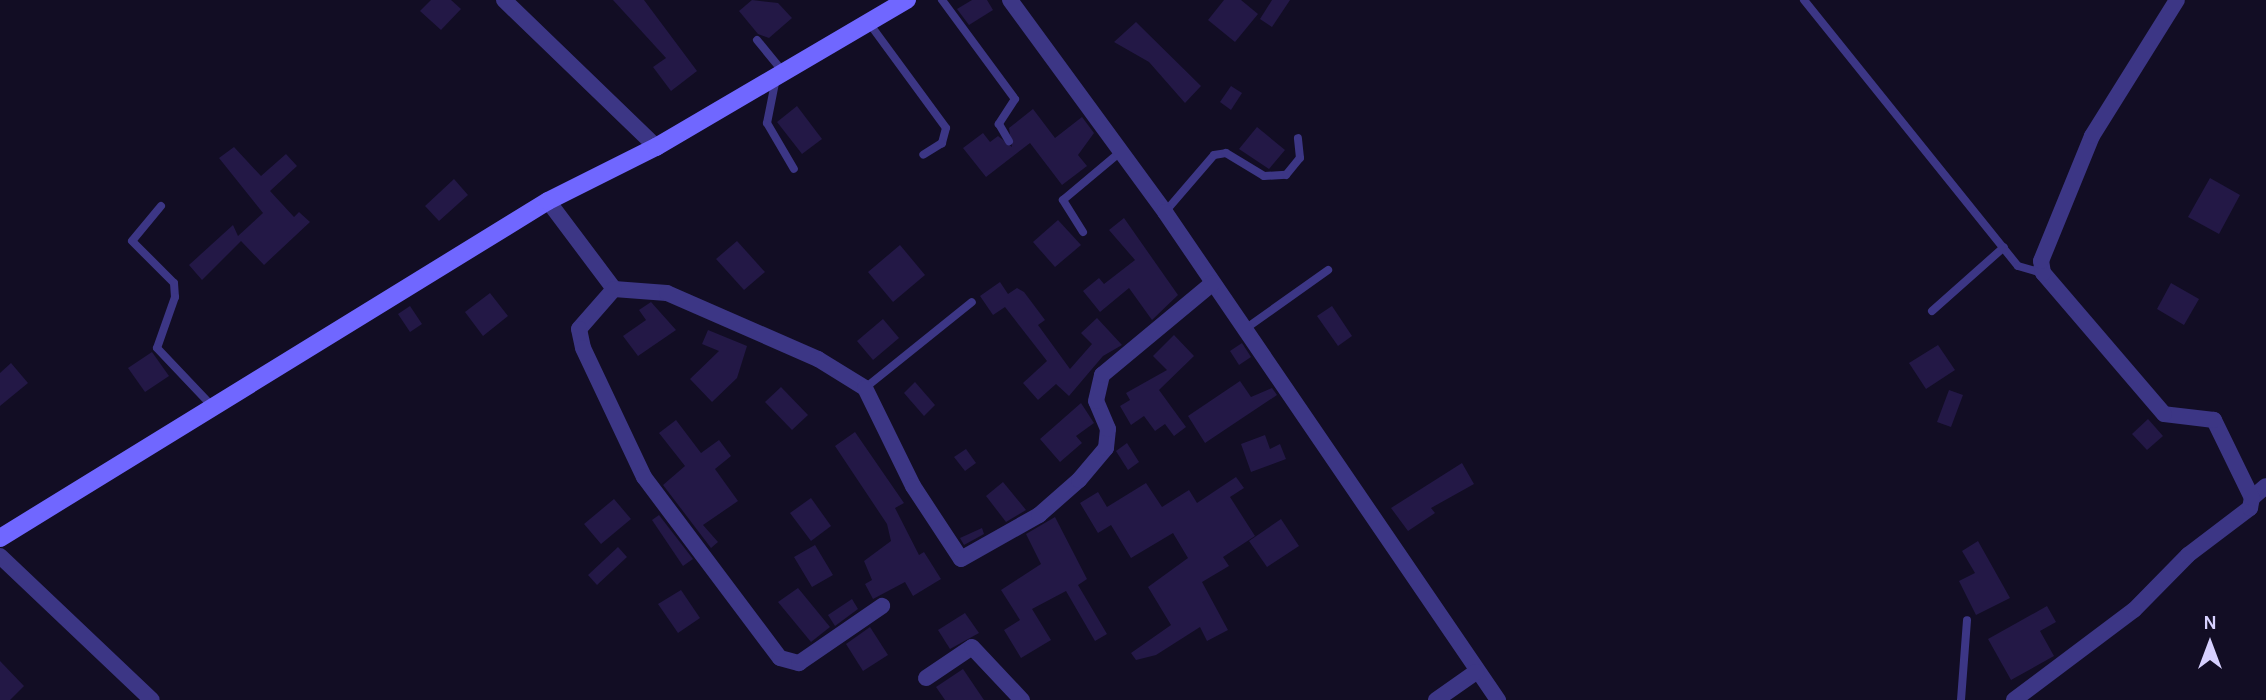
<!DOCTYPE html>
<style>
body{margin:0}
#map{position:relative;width:2266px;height:700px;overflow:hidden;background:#120d24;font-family:Karla,sans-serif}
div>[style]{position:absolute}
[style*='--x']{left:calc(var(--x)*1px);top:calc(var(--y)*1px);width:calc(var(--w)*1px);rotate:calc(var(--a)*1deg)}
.building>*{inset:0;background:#231846}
.lane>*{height:8px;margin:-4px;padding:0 4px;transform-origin:4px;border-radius:4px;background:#3c3685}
.street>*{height:16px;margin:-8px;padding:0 8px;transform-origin:8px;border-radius:8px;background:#3c3685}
.secondary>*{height:18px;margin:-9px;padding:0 9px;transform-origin:9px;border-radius:9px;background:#7067ff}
span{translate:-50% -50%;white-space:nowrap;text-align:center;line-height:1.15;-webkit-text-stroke:5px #120d24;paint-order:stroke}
.north{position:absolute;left:2175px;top:609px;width:70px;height:70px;-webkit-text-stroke:5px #120d24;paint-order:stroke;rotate:0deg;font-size:19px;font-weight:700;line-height:28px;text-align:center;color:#d7d0ff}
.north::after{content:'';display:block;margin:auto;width:24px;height:32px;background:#d7d0ff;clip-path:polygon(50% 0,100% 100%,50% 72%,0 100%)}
</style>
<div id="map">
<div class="building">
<i style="clip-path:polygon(431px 0,451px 0,461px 9px,441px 30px,420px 11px)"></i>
<i style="clip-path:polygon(613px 0,644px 0,697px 71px,671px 91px,653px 67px,666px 58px)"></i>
<i style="clip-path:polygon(752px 0,778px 3px,792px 18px,769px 38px,758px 34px,739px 11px)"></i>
<i style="clip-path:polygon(972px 0,987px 0,993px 10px,969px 25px,957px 9px)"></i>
<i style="clip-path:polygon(1224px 0,1241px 0,1258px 14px,1235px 42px,1208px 20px)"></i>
<i style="clip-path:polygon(1272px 0,1290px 0,1272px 27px,1260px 19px)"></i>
<i style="clip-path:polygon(1136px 22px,1201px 86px,1185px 103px,1149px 62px,1114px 42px)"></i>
<i style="clip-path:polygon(1231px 86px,1242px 93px,1231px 110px,1220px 102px)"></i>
<i style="clip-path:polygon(797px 106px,822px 139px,802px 154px,777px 122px)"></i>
<i style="clip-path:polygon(1033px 109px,1055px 138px,1082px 117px,1094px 133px,1078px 155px,1087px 166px,1062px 185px,1030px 143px,986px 177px,963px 148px,983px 133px,990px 142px,998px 136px,1012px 147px,1009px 128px)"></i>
<i style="clip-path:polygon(1257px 127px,1285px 150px,1269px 169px,1239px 149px)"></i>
<i style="clip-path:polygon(234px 147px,261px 176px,286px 154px,297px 166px,270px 191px,294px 217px,299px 212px,310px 222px,264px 265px,241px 241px,202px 280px,189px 265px,233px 225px,238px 236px,263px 213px,219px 158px)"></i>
<i style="clip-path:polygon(2210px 178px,2240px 195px,2219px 234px,2188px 217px)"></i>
<i style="clip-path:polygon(454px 179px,468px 195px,439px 221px,425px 206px)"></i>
<i style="clip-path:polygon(1124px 218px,1178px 295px,1152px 320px,1129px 288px,1100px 312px,1083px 291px,1099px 278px,1104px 284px,1135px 260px,1109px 230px)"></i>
<i style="clip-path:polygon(1058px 220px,1081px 245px,1055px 267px,1033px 242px)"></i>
<i style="clip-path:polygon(737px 241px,765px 272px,744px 290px,716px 259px)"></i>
<i style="clip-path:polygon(900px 245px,925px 275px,893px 302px,868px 272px)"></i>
<i style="clip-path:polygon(1000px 282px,1008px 294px,1017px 288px,1024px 292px,1045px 320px,1038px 325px,1070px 369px,1092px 344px,1081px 333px,1097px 318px,1122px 345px,1103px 356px,1069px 396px,1056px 384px,1038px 400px,1023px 383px,1047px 361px,1005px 307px,993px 315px,980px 296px)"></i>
<i style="clip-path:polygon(2171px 283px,2199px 299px,2184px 325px,2157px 309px)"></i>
<i style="clip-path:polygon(490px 293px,508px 316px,483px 336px,465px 312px)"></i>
<i style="clip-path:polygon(651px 302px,676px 330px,638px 356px,623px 336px,646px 320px,639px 310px)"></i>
<i style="clip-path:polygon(410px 306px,422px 324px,410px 332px,398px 314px)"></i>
<i style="clip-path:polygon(1332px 306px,1352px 336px,1338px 346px,1317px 316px)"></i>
<i style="clip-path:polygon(883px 319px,899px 338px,873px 360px,857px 341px)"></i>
<i style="clip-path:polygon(708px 330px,747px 346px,737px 378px,712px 402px,690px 379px,719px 351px,702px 344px)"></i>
<i style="clip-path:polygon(1174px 335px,1194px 356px,1159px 390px,1186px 427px,1174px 436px,1165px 424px,1155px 431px,1144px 416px,1131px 425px,1120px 406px,1130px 400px,1126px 393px,1167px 370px,1153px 356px)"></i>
<i style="clip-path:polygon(1242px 343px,1251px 357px,1239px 365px,1230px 351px)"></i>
<i style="clip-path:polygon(1938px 345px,1955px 370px,1926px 389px,1909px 363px)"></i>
<i style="clip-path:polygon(152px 352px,169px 376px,145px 392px,128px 368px)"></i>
<i style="clip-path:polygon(11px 363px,28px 383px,0 406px,0 373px)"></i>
<i style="clip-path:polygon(1240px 381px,1251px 397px,1272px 388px,1277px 395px,1205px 443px,1188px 416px)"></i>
<i style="clip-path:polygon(915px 382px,935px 405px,924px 416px,904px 393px)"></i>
<i style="clip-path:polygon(781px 387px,808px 415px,792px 430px,765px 402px)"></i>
<i style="clip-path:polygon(1949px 390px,1963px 395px,1951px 427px,1937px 422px)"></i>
<i style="clip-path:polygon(1081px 403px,1094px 423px,1076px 436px,1082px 443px,1060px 462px,1040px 439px)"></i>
<i style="clip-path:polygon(2148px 419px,2163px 436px,2147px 450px,2132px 434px)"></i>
<i style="clip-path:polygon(676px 420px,701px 453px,719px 440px,731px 456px,715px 469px,738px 501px,703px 525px,718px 542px,711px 548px,663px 485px,685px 466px,659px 433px)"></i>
<i style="clip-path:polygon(855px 432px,904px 503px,895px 508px,919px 555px,924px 552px,941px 579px,913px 596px,905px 582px,873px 599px,865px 584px,872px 580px,864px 561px,891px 541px,887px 524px,835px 446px)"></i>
<i style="clip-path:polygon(1265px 435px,1270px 449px,1280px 444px,1286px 459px,1251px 472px,1241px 444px)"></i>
<i style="clip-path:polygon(1127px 443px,1139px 462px,1128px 470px,1116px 451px)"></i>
<i style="clip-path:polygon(966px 449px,976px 463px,965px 471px,954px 457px)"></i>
<i style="clip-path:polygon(1462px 463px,1474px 484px,1431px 508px,1435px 513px,1408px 531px,1391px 508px)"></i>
<i style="clip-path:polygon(1236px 477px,1244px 488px,1230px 497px,1255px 536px,1223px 557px,1229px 566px,1202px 582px,1228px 630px,1207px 641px,1200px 627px,1156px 655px,1136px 660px,1131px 653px,1171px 625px,1148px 587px,1188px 558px,1173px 533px,1131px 558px,1111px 525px,1098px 533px,1080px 503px,1098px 492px,1107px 507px,1146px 483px,1162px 507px,1189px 490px,1197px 503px)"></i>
<i style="clip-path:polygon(1003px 482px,1026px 510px,1006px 522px,986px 496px)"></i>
<i style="clip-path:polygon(811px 498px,831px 526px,811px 541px,790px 513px)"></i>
<i style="clip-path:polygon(614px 499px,631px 519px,601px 544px,584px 524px)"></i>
<i style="clip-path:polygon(659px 515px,693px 559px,683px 566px,652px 520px)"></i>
<i style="clip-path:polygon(1055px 517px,1087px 579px,1078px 585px,1107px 634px,1095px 641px,1066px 591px,1032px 609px,1051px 640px,1021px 658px,1004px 630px,1020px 620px,1001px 590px,1041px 564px,1026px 534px)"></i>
<i style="clip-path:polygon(1281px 519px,1299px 546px,1267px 567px,1249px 541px)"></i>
<i style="clip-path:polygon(982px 528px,984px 534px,964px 545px,960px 538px)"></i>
<i style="clip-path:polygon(1978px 541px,2010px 598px,1976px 615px,1959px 581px,1975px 573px,1962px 551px)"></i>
<i style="clip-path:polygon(815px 545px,833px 575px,812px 587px,794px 557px)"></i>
<i style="clip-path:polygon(618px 547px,627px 557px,597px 585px,588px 575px)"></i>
<i style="clip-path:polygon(798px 588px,830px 627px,811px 642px,778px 602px)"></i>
<i style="clip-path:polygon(681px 590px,700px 618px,678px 633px,658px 604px)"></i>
<i style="clip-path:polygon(852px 599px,858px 609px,835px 626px,828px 615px)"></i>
<i style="clip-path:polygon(2047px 606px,2056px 622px,2040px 631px,2054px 656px,2011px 680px,1988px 639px)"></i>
<i style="clip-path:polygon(965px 613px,979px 633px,950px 649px,938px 630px)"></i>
<i style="clip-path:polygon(870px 627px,888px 655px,863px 671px,846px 644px)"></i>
<i style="clip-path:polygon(0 661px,24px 686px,10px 700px,0 700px)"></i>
<i style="clip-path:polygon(963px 669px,984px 700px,945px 700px,936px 687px)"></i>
</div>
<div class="lane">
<i style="--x:942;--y:0;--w:123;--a:53.6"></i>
<i style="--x:1015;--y:99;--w:30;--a:123"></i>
<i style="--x:999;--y:124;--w:20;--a:60"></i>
<i style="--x:1804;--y:0;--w:341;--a:51.2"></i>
<i style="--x:2018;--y:266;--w:26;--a:16"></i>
<i style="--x:869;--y:23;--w:130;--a:53.7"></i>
<i style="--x:946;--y:128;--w:16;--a:105"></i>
<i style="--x:942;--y:143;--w:22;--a:148"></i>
<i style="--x:757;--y:40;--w:43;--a:50.7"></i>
<i style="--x:776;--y:78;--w:46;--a:101.3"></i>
<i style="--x:767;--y:123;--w:53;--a:59.6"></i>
<i style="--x:161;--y:206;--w:45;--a:129.6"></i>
<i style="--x:132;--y:241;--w:59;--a:45"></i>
<i style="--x:174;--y:283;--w:14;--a:86"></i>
<i style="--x:175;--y:297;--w:54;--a:109.4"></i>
<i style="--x:157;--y:348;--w:83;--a:46.5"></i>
<i style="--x:1165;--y:212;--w:75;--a:-49.3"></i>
<i style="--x:1214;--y:155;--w:12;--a:-9"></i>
<i style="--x:1226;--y:153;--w:44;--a:31.2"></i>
<i style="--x:1264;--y:176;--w:22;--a:-3"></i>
<i style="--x:1286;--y:175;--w:22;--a:-51"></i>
<i style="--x:1300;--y:158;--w:20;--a:-96"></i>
<i style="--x:1083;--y:232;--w:38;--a:-122"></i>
<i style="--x:1063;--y:200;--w:73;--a:-40"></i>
<i style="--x:1932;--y:311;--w:96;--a:-41.6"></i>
<i style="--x:1245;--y:329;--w:102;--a:-35.4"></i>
<i style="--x:865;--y:388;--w:137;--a:-38.8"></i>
<i style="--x:1961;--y:700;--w:80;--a:-85.7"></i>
</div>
<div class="street">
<i style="--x:504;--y:0;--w:211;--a:44"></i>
<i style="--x:1010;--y:0;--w:263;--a:53.8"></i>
<i style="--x:1165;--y:212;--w:591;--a:55.69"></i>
<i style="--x:548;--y:201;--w:110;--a:53.1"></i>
<i style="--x:614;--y:289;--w:53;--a:4.3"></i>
<i style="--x:667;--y:293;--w:165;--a:23.6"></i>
<i style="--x:818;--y:359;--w:55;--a:31.7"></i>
<i style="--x:865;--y:388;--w:109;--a:63.9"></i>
<i style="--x:913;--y:486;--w:87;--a:56.7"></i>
<i style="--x:961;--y:559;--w:90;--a:-29.4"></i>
<i style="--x:1039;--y:515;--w:53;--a:-41.2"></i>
<i style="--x:1079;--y:480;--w:42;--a:-49.8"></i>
<i style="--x:1106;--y:448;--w:19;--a:-84"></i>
<i style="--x:1108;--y:429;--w:30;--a:-113"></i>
<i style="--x:1096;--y:401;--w:27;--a:-77"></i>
<i style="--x:1102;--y:375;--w:144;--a:-39.7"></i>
<i style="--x:614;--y:289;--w:53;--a:131.2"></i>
<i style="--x:579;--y:329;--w:19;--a:78"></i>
<i style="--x:583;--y:348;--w:143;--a:64.7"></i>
<i style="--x:644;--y:477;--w:226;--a:53.1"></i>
<i style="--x:780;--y:658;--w:20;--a:15"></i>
<i style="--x:799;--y:663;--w:101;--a:-34.5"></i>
<i style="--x:2252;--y:498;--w:18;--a:-41"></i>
<i style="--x:0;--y:556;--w:209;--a:43.5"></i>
<i style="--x:926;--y:678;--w:55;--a:-34"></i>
<i style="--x:972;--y:647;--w:73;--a:46.7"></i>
<i style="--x:1436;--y:700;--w:49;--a:-35"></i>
<i style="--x:2014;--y:700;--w:150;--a:-36.9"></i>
<i style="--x:2134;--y:610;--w:77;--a:-45.5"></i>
<i style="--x:2188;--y:555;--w:78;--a:-37.2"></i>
<i style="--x:2250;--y:508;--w:10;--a:-79"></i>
<i style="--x:2252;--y:498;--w:87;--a:-116"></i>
<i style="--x:2214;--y:420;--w:50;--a:-173.2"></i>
<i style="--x:2164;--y:414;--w:186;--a:-130.6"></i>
<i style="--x:2043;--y:273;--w:12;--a:-99"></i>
<i style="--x:2041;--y:261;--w:135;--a:-67.8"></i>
<i style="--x:2092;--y:136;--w:160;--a:-58"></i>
</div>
<div class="secondary">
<i style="--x:0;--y:538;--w:643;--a:-31.59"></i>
<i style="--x:548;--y:201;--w:121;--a:-26.6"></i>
<i style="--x:656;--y:147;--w:291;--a:-30.4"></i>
</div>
<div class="north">N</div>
</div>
